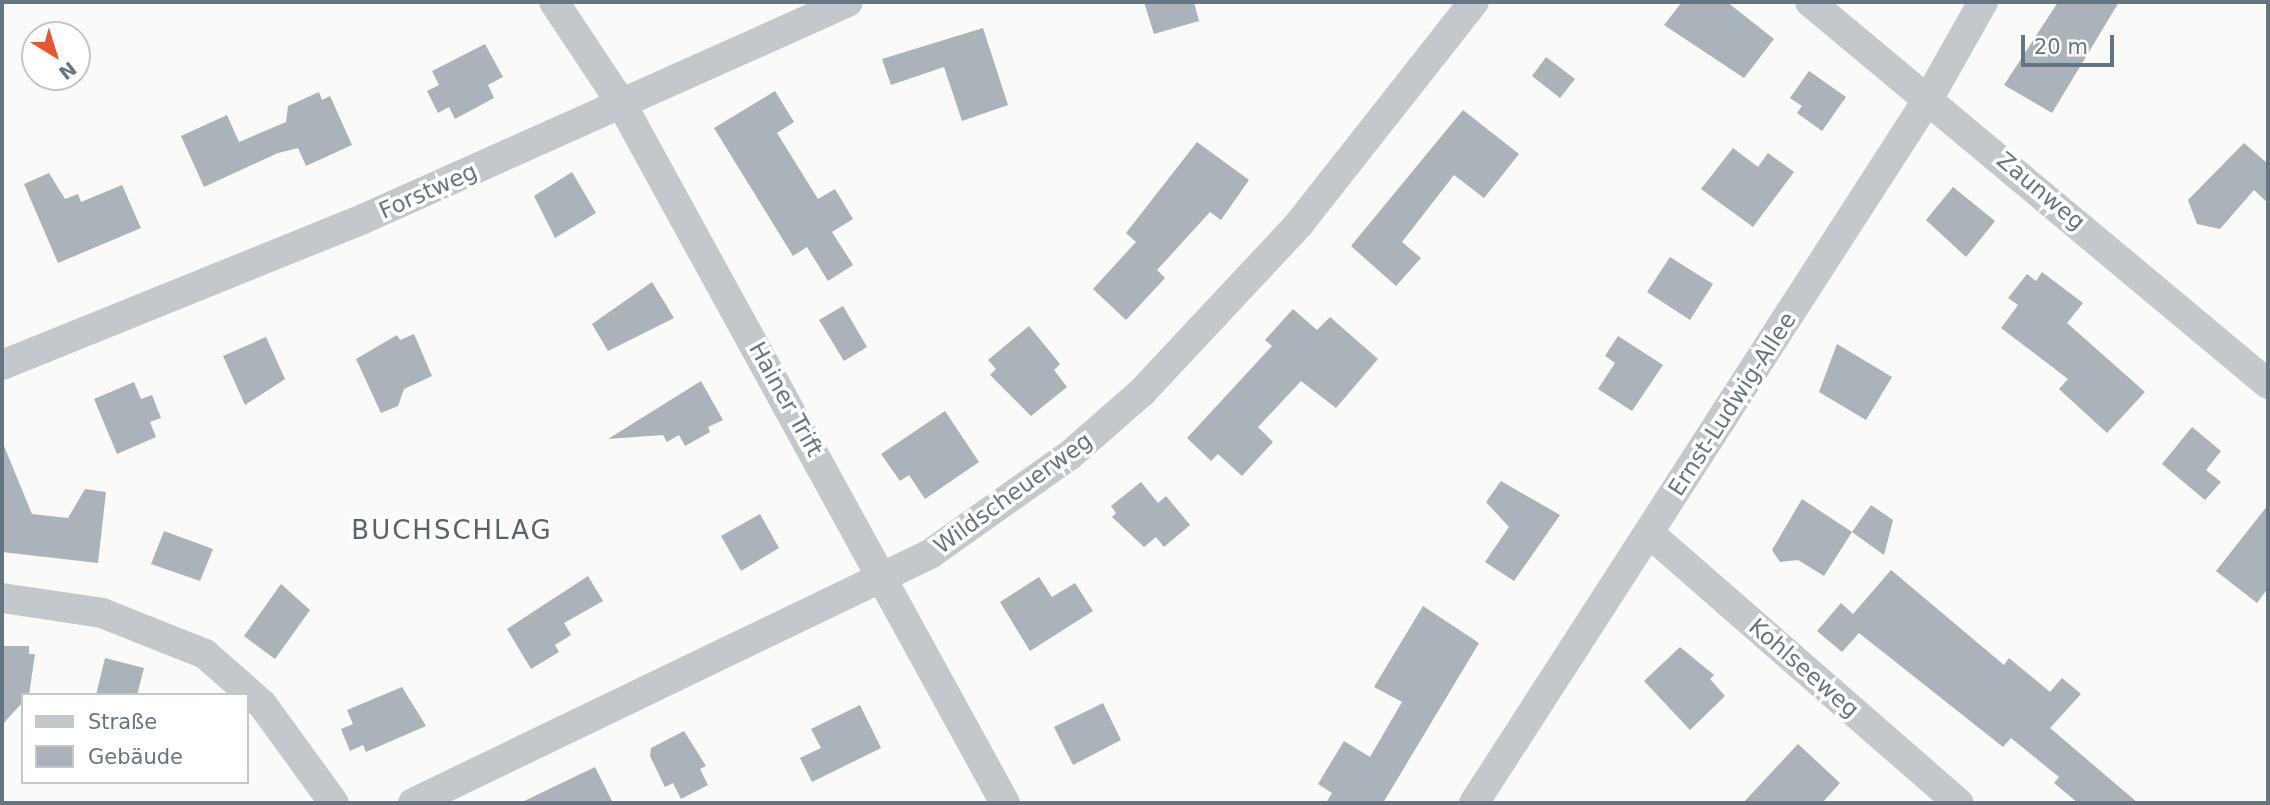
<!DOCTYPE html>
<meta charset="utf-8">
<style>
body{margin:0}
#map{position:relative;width:2270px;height:805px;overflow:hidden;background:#fafaf8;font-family:"DejaVu Sans",sans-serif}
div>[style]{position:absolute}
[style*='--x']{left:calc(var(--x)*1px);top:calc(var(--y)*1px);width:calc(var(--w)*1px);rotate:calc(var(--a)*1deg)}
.building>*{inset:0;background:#aab3b9}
.minor>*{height:30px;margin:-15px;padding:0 15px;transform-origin:15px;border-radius:15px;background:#c3c8cc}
span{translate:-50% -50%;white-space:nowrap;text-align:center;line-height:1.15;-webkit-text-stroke:7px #fff;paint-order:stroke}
.street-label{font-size:23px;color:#657683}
.quarter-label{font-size:26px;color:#57646e;letter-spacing:2px}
.frame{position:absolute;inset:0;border:4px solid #657683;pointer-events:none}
.legend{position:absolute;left:21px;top:693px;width:228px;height:91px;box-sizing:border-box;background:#fff;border:2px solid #c1c8cd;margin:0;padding:9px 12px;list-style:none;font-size:21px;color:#657683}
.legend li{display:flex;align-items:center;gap:14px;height:35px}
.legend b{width:35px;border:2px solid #c1c8cd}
.north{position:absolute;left:21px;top:21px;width:70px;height:70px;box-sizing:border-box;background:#fff;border:2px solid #c1c8cd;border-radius:50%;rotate:142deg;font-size:19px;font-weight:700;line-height:28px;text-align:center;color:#657683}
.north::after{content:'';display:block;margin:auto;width:24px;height:32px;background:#e4572e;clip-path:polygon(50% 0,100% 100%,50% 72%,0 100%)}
.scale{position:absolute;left:2021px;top:35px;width:93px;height:32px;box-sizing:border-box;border:4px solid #657683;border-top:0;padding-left:9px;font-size:21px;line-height:24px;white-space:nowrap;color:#657683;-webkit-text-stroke:5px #fff;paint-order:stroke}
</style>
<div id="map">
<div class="building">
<i style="clip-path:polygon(1144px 2px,1194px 2px,1199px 21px,1154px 34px)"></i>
<i style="clip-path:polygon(1682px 2px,1727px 2px,1774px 39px,1744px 78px,1664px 25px)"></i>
<i style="clip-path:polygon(2058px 2px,2119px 2px,2052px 113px,2004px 85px)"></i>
<i style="clip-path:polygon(983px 28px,1008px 105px,962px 121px,944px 67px,891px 85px,882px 59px)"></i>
<i style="clip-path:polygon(485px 44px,503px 77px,488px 85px,494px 98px,455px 119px,449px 107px,438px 113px,427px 91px,439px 85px,432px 71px)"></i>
<i style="clip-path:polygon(1546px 57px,1575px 79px,1560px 98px,1532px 76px)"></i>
<i style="clip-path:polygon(1809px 71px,1846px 97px,1822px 131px,1797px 113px,1802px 106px,1790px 98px)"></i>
<i style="clip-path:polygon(775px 91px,794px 122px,777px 133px,818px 199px,835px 189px,853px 219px,832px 232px,853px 265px,828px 281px,807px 247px,793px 256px,714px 128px)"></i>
<i style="clip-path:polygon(319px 92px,322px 100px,330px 96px,352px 145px,306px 166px,298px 148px,278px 153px,204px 187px,181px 136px,227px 115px,239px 142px,286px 122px,288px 106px)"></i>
<i style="clip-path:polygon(1463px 110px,1519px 154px,1484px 198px,1454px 175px,1402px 242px,1421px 258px,1396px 286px,1351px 246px)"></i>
<i style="clip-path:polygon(1197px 142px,1249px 180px,1221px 220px,1210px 212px,1157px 270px,1165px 278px,1126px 320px,1093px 289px,1136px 242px,1126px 233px)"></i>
<i style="clip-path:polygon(2244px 143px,2268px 164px,2268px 203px,2254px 190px,2220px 229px,2197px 224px,2188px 200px)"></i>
<i style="clip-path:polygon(1733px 148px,1758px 167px,1768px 153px,1794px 172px,1753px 227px,1701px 189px)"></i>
<i style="clip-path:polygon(572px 172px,596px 213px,555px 238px,534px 196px)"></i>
<i style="clip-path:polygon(49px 173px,65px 199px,78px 194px,81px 202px,122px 185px,141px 228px,58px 263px,24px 184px)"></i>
<i style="clip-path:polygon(1953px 187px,1995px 221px,1966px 257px,1926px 220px)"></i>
<i style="clip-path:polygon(1670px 257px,1713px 284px,1690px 320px,1647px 292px)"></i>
<i style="clip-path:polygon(2042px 272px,2083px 303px,2067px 323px,2145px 392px,2107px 433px,2059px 389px,2068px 379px,2001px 328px,2018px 305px,2008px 298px,2027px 274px,2036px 281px)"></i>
<i style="clip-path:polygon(652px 282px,674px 318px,608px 351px,592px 324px)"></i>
<i style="clip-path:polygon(843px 306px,867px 347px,844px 361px,819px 320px)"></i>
<i style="clip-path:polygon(1293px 309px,1317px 330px,1330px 317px,1378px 359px,1336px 408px,1301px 381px,1258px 427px,1273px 442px,1242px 476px,1218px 454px,1211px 461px,1187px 438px,1272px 346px,1265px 340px)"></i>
<i style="clip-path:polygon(1029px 326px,1060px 364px,1054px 370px,1067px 387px,1031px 416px,990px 375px,996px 369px,988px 360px)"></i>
<i style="clip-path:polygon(414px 334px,432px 376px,404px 389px,398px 406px,381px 413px,356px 359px,397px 335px,400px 340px)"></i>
<i style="clip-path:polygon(1618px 336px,1663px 365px,1632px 411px,1598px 389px,1615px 363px,1605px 356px)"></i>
<i style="clip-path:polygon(266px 337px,285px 379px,245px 405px,223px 356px)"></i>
<i style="clip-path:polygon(1837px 344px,1892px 377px,1866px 420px,1819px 392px)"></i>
<i style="clip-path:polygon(701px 381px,723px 420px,708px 427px,710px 432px,685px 446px,679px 435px,667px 442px,663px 435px,608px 439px)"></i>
<i style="clip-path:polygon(134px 382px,141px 399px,152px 395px,161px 418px,150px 422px,156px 437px,117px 454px,94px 399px)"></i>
<i style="clip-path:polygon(945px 411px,979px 462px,925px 499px,909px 475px,900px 481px,881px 454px)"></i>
<i style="clip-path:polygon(2192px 427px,2221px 451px,2206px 470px,2221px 482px,2205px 500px,2162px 464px)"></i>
<i style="clip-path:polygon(2px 441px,32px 514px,68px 518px,85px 489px,106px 492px,98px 563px,2px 552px)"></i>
<i style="clip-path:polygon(1501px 481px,1560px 515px,1514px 581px,1485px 562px,1509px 527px,1486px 502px)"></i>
<i style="clip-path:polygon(1141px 482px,1158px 503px,1166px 496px,1190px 525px,1164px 547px,1156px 537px,1144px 547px,1112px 517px,1116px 513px,1111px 506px)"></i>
<i style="clip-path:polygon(1802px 499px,1852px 532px,1824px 576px,1798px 560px,1780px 562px,1772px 550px)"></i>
<i style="clip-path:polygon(1871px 505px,1893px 520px,1884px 555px,1852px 532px)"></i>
<i style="clip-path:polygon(2268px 505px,2268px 588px,2257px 603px,2216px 571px)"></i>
<i style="clip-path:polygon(760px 514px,779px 548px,741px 571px,721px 536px)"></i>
<i style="clip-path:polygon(164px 531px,213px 549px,200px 581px,151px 564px)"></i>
<i style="clip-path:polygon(1891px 570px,2004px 665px,2009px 658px,2050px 692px,2062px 678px,2081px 694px,2050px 728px,2138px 803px,2078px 803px,2054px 783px,2059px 777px,2011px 738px,2003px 747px,1859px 633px,1842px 652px,1817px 631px,1841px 603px,1853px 614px)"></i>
<i style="clip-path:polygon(588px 576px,603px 601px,564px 623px,571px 635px,555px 645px,559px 652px,531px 669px,507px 629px)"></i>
<i style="clip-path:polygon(1039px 577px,1052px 597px,1075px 583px,1093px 611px,1030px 651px,1000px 602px)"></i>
<i style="clip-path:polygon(281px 584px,310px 610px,275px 659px,244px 636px)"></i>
<i style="clip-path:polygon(1423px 606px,1479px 643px,1383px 803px,1326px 803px,1332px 793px,1318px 784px,1344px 741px,1370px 757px,1402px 702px,1374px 687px)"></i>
<i style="clip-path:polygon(2px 646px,29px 646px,29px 654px,35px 654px,29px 695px,2px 725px)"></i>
<i style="clip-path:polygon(1680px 647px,1714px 675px,1710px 679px,1725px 696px,1690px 730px,1644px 681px)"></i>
<i style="clip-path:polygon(105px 658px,144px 668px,137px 695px,96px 695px)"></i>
<i style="clip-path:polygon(402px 687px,426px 726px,366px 752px,363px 745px,350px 751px,341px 729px,353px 724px,347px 710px)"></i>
<i style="clip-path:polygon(1103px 703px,1121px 740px,1073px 765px,1054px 727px)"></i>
<i style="clip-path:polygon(860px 705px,881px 748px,812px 782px,800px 758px,821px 748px,811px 729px)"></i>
<i style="clip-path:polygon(684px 731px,706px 766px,700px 769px,708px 785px,681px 799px,673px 783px,665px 787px,650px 756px,651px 748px)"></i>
<i style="clip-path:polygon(1798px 744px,1840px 783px,1822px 803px,1743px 803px)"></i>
<i style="clip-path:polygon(595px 767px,613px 803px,520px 803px)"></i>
</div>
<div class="minor">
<i style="--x:554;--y:2;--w:121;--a:56.4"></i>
<i style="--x:621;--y:103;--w:798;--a:61.25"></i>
<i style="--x:1810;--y:2;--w:596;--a:39.83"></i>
<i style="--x:2;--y:365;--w:389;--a:-22"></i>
<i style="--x:363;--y:219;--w:531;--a:-24.1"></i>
<i style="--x:1649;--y:533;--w:411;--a:41.1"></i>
<i style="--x:2;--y:598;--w:101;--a:8.5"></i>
<i style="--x:102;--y:613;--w:111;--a:21.7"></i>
<i style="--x:205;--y:654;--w:76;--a:41.3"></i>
<i style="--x:262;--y:704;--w:122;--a:54"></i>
<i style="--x:413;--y:803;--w:574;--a:-25.72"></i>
<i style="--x:930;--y:554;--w:171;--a:-35.3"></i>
<i style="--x:1070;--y:455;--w:96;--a:-41.2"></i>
<i style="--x:1142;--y:392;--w:230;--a:-46.9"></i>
<i style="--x:1299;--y:224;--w:283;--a:-51.8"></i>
<i style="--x:1474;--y:803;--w:841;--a:-57.18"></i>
<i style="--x:1930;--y:96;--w:108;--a:-60.6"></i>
</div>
<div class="street-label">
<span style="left:428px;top:191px;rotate:-24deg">Forstweg</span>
<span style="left:2041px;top:191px;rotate:40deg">Zaunweg</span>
<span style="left:786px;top:399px;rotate:61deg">Hainer Trift</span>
<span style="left:1732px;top:404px;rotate:-57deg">Ernst-Ludwig-Allee</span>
<span style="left:1013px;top:493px;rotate:-36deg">Wildscheuerweg</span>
<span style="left:1804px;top:668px;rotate:41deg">Kohlseeweg</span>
</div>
<div class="quarter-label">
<span style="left:452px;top:531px">BUCHSCHLAG</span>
</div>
<div class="frame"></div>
<ul class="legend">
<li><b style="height:9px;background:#c3c8cc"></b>Straße</li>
<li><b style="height:19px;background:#aab3b9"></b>Gebäude</li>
</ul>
<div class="north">N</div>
<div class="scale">20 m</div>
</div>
